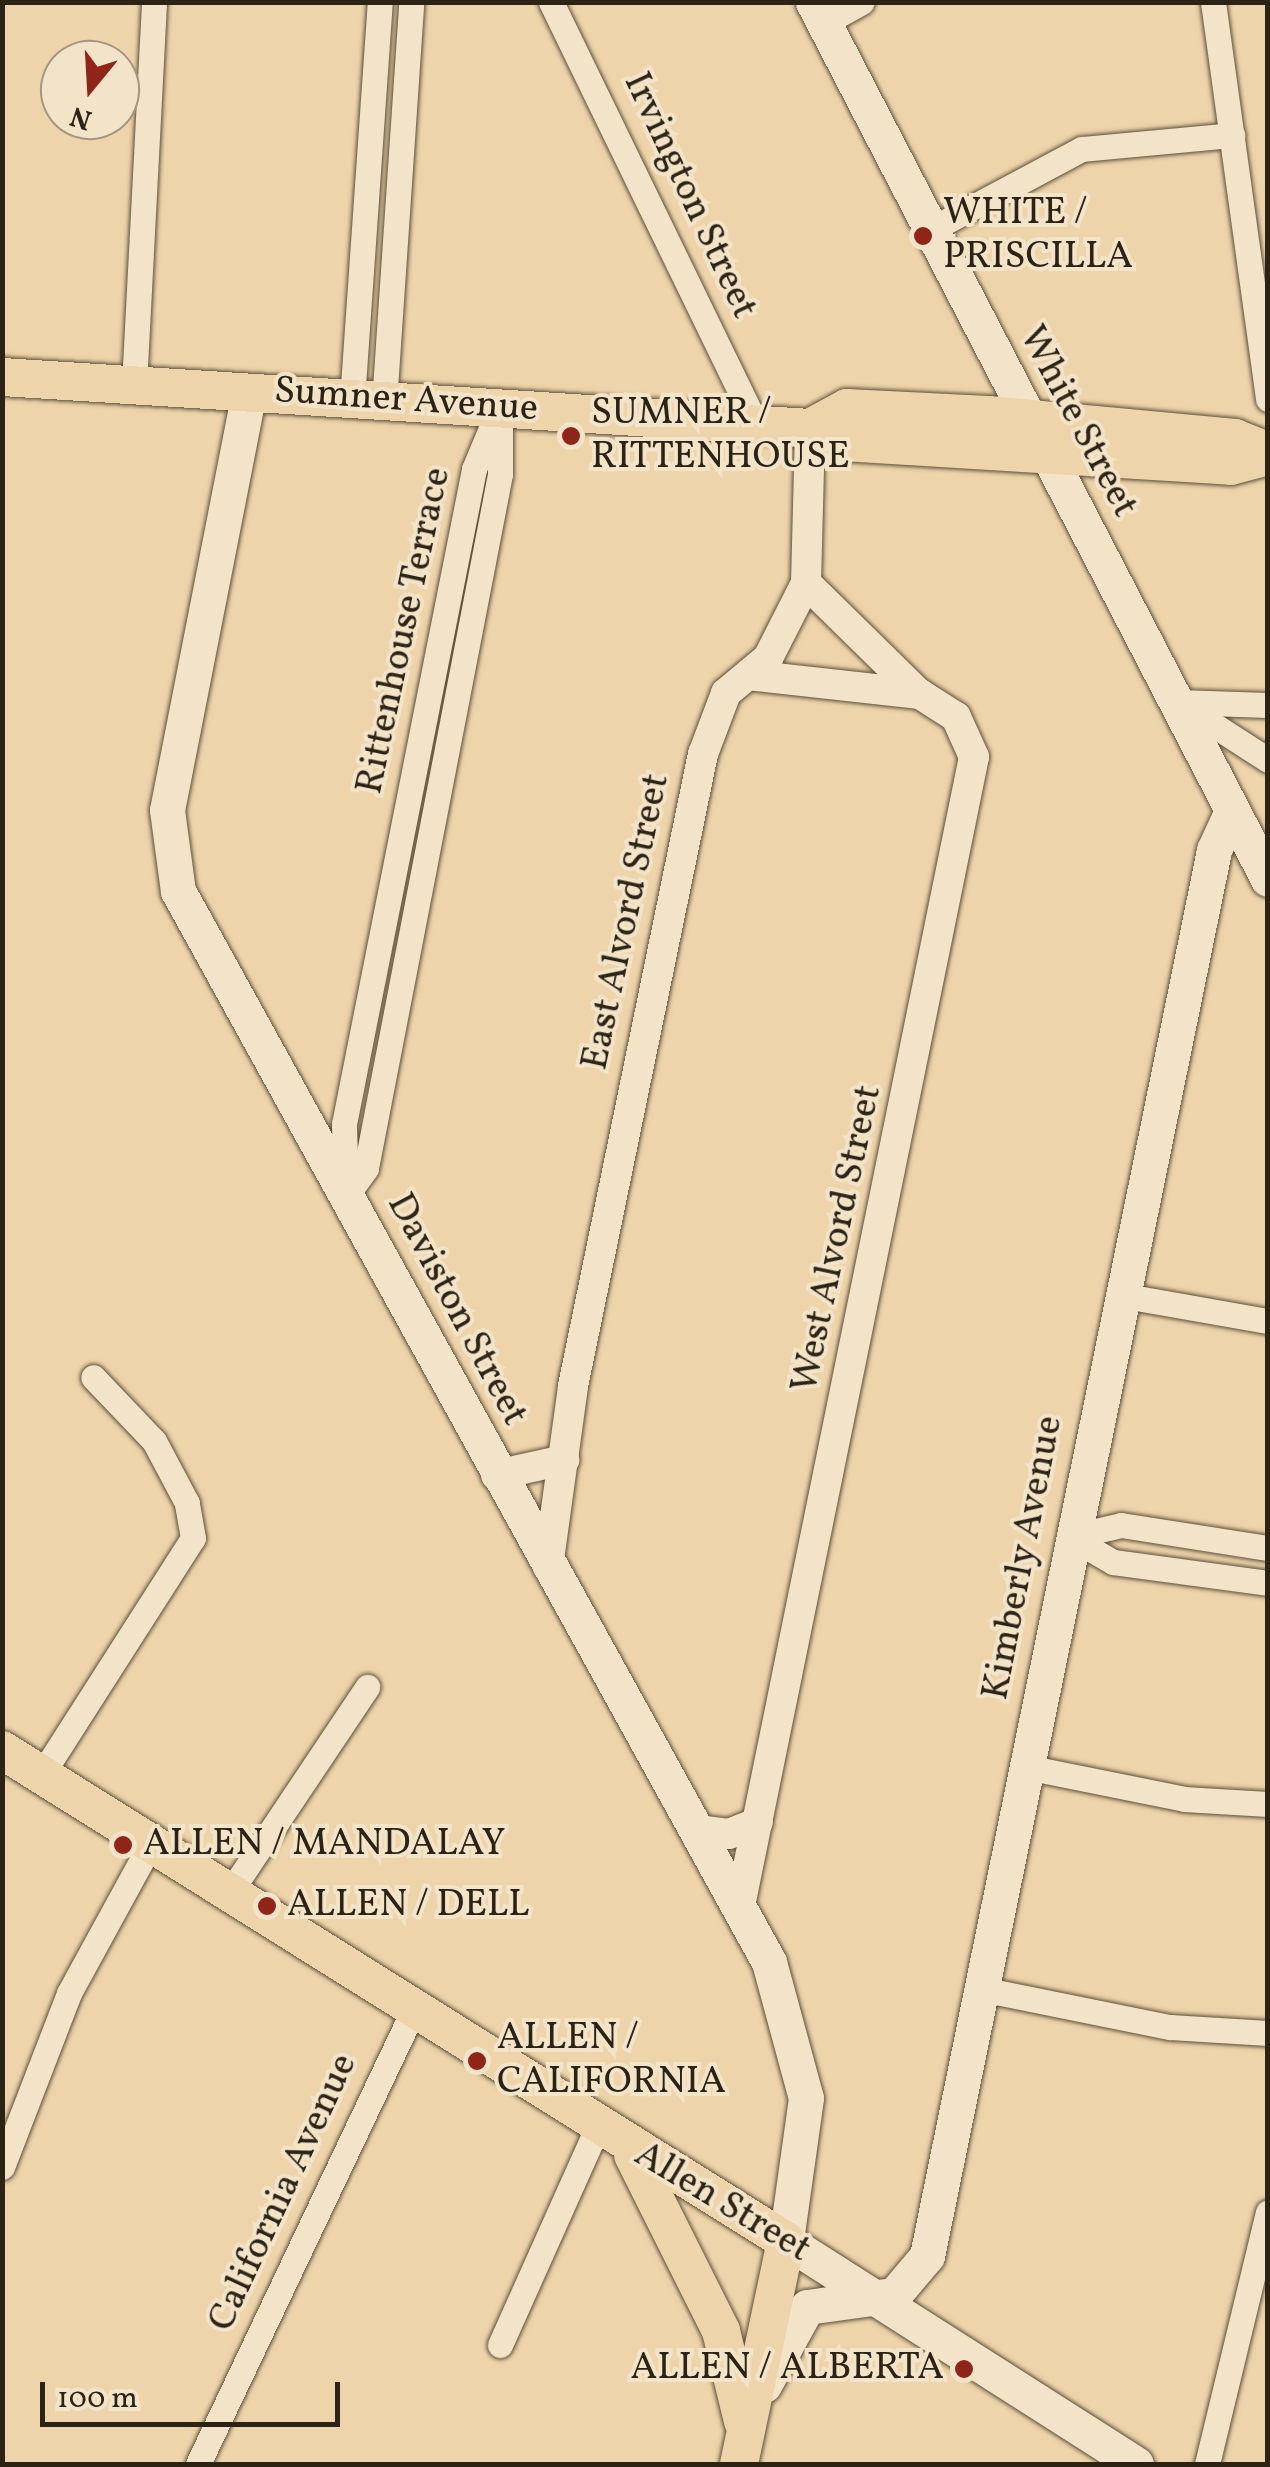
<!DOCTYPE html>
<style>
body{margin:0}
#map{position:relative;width:1270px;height:2467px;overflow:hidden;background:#edd4aa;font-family:Vollkorn,serif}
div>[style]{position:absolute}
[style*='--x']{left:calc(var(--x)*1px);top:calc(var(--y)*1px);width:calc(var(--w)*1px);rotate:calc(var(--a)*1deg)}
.roads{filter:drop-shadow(0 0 2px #5d4f3a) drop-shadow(0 0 2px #5d4f3a)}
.minor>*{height:25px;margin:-12.5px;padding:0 12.5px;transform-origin:12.5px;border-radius:12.5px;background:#f3e3c8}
.tertiary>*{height:30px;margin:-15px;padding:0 15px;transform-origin:15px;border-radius:15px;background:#f3e3c8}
.secondary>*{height:35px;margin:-17.5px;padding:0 17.5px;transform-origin:17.5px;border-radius:17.5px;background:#f3e3c8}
.primary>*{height:38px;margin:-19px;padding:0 19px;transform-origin:19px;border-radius:19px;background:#edd4aa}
.dots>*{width:28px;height:28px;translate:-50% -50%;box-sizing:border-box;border:5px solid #f3e3c8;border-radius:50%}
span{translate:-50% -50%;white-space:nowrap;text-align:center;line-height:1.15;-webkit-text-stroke:8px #f3e3c8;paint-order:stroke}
.street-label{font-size:38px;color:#2d2315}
.poi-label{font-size:38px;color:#2d2315}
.left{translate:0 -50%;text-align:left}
.right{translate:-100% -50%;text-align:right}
.frame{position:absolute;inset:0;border:5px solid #2d2315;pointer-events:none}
.north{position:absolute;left:40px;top:40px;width:100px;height:100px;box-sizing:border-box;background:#f3e3c8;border:2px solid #a49680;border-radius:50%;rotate:198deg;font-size:28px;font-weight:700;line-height:40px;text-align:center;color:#2d2315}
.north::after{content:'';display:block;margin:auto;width:35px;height:45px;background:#8f2418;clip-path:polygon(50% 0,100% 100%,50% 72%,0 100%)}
.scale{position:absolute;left:40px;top:2382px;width:300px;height:45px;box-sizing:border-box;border:5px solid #2d2315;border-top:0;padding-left:12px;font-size:30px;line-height:35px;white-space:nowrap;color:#2d2315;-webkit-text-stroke:8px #f3e3c8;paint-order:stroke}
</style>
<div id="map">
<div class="roads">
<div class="minor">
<i style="--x:551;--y:2;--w:469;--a:64.1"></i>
<i style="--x:1213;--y:2;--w:401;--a:82.1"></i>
<i style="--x:824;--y:23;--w:43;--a:-28.9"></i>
<i style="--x:930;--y:230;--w:172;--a:-28.1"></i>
<i style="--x:1082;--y:149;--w:151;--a:-5.3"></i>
<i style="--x:134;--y:385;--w:384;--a:-87"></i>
<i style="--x:352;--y:400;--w:399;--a:-86"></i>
<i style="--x:384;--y:403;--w:402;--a:-86.1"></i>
<i style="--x:1178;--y:702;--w:107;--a:32.8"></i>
<i style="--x:1178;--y:702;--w:90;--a:1.9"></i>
<i style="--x:346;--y:1189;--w:65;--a:-91.8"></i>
<i style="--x:344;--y:1124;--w:668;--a:-78.77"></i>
<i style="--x:474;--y:469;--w:52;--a:-67.4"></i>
<i style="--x:346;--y:1196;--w:34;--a:-54"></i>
<i style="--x:366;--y:1168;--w:707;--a:-79.07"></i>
<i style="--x:500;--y:474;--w:67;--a:-90"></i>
<i style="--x:1120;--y:1295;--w:150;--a:10"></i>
<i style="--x:1070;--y:1537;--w:50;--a:30.2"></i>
<i style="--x:1113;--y:1562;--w:156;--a:7.7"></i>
<i style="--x:1070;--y:1537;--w:52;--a:-13.2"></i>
<i style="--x:1121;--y:1525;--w:149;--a:8.9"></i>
<i style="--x:1026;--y:1767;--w:161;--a:11.4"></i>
<i style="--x:1184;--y:1799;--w:84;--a:3.4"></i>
<i style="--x:42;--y:1774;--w:280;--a:-57.4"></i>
<i style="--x:193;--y:1538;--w:36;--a:-100"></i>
<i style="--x:187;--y:1503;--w:70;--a:-118"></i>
<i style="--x:154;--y:1441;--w:88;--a:-133.6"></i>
<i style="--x:230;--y:1892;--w:247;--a:-56.2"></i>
<i style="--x:981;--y:1989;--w:193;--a:11.4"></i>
<i style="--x:1170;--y:2027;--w:98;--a:3.5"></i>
<i style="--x:2;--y:2167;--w:186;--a:-68.9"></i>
<i style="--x:69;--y:1993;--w:171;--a:-61.3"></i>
<i style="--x:500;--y:2345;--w:240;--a:-65.9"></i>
<i style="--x:198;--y:2464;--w:504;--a:-64.61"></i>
<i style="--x:1207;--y:2464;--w:259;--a:-76.4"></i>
</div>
<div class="tertiary">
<i style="--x:806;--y:583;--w:157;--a:44.5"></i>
<i style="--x:496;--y:1475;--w:70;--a:-12.4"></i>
<i style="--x:548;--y:1567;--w:183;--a:-82.1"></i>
<i style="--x:573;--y:1386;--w:645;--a:-78.38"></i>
<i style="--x:703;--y:754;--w:65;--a:-69.3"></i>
<i style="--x:726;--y:693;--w:55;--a:-39.8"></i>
<i style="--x:768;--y:658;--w:84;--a:-63.1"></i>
<i style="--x:806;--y:583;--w:155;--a:-88.5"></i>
<i style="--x:697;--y:1830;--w:32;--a:7"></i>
<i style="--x:729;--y:1834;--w:31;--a:-22"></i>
<i style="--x:740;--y:1906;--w:1173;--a:-78.49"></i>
<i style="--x:974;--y:757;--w:44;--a:-114.2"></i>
<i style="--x:956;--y:717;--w:43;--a:-147.4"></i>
<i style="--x:920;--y:694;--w:173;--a:-173.7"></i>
</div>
<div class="secondary">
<i style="--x:813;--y:2;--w:988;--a:62.58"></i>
<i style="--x:249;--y:392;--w:426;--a:101.1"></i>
<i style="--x:167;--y:810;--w:82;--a:82.3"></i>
<i style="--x:178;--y:891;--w:1223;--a:61.11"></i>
<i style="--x:769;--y:1962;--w:141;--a:74.8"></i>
<i style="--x:806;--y:2098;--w:144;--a:98"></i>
<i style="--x:786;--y:2241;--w:415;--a:32.5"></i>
<i style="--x:764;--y:2385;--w:89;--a:-61.1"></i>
<i style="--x:807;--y:2307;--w:88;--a:-7.9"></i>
<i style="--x:894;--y:2295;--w:51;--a:-49.8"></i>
<i style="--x:927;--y:2256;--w:1435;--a:-78.46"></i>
<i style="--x:1214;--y:850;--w:41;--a:-65.3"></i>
</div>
<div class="primary">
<i style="--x:2;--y:377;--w:810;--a:3.61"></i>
<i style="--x:810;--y:428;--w:36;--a:23"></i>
<i style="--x:843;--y:442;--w:389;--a:3.5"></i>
<i style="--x:1231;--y:466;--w:38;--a:-15"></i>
<i style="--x:810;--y:428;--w:42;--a:-28.4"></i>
<i style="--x:847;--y:408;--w:141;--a:2.8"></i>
<i style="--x:988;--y:415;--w:248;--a:5.3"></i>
<i style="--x:1235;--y:438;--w:35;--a:22"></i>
<i style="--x:2;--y:1750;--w:925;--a:32.06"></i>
<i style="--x:786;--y:2241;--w:228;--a:101.9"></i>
<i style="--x:633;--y:2155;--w:197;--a:63.4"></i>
<i style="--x:721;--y:2331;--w:93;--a:76.3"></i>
</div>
</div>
<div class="dots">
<i style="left:923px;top:236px;background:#8f2418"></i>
<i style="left:571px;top:436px;background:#8f2418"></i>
<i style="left:123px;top:1845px;background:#8f2418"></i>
<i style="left:267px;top:1906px;background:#8f2418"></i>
<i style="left:477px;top:2061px;background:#8f2418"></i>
<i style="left:964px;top:2369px;background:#8f2418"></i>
</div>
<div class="street-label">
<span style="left:689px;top:196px;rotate:65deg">Irvington Street</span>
<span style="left:406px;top:401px;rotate:4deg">Sumner Avenue</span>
<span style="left:1077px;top:422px;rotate:62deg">White Street</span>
<span style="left:405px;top:631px;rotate:-78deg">Rittenhouse Terrace</span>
<span style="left:627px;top:922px;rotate:-78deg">East Alvord Street</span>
<span style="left:838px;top:1239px;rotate:-78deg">West Alvord Street</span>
<span style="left:456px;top:1310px;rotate:62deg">Daviston Street</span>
<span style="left:1024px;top:1558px;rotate:-79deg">Kimberly Avenue</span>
<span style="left:284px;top:2193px;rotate:-65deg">California Avenue</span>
<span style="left:722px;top:2203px;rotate:31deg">Allen Street</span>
</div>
<div class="poi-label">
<span class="left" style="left:943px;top:236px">WHITE /<br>PRISCILLA</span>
<span class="left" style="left:591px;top:436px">SUMNER /<br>RITTENHOUSE</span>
<span class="left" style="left:143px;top:1845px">ALLEN / MANDALAY</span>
<span class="left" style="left:287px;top:1906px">ALLEN / DELL</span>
<span class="left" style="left:497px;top:2061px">ALLEN /<br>CALIFORNIA</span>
<span class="right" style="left:944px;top:2369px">ALLEN / ALBERTA</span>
</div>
<div class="frame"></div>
<div class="north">N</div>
<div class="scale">100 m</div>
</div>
